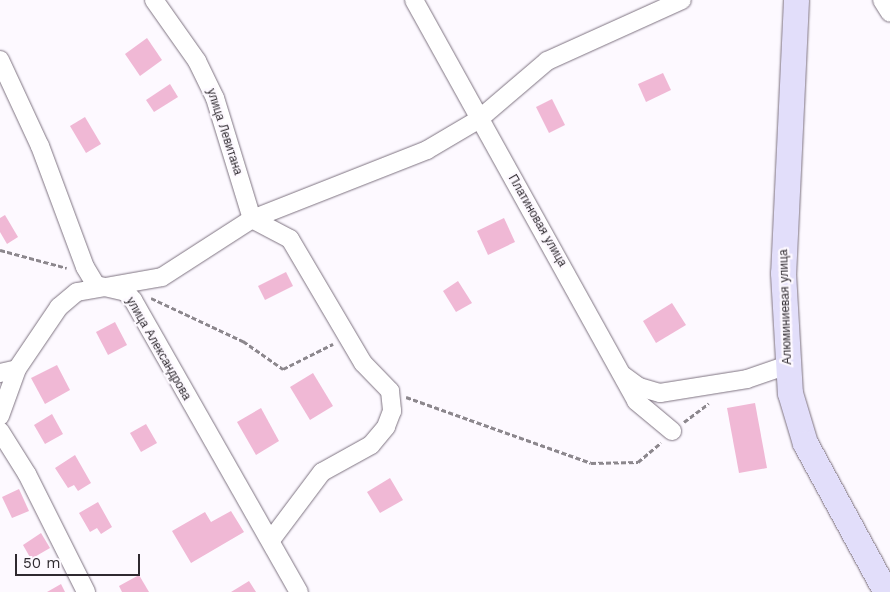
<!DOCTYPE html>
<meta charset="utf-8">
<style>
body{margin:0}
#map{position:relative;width:890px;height:592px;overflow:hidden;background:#fdf9ff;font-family:"Work Sans",sans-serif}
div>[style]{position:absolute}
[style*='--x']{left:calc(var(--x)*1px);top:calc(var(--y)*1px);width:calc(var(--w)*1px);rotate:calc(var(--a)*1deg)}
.building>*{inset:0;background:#f0b8d5}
.path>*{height:3px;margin-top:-1.5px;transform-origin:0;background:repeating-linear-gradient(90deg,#8c878d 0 5px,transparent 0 7.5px)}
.roads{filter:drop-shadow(0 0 1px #7e7381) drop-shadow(0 0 1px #7e7381)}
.street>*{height:18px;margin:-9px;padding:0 9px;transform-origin:9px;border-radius:9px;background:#fff}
.secondary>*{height:25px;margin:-12.5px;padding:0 12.5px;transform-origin:12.5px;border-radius:12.5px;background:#e2defa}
span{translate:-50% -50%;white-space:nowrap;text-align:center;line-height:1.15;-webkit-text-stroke:4.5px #fdf9ff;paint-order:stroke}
.street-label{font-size:12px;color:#2f2a30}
.scale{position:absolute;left:15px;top:554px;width:125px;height:22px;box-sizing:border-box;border:2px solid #2f2a30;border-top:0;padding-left:6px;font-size:15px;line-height:18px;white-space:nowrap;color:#2f2a30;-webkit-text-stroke:4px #fdf9ff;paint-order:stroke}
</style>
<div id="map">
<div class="building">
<i style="clip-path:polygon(147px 38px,162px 60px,140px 76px,125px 54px)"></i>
<i style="clip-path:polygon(663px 73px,671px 90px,646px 102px,638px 84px)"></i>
<i style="clip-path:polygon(170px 84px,178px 97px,154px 112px,146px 100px)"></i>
<i style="clip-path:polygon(552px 99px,565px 125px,549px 133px,536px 107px)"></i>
<i style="clip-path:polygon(85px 117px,101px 144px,86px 153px,70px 126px)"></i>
<i style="clip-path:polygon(5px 215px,18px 237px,7px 244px,0 232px,0 218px)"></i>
<i style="clip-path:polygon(504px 218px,515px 242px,488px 255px,477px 231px)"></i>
<i style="clip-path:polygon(286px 272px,293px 286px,265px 300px,258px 286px)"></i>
<i style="clip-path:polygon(458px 281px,472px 303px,456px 312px,443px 291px)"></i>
<i style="clip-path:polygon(672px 303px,686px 325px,656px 343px,643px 321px)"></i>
<i style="clip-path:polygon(115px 322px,127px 345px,108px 355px,96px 332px)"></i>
<i style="clip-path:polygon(57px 365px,70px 390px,45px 404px,31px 378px)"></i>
<i style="clip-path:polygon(313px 373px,333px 406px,310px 420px,290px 387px)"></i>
<i style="clip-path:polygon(755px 403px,767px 468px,739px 473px,727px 408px)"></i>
<i style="clip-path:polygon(261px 408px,279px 441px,256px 455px,237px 422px)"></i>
<i style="clip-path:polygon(52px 414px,63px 434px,45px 444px,34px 425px)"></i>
<i style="clip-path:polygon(146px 424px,157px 443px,141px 452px,130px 433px)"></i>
<i style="clip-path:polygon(75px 455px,91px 483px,78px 491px,74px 485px,68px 488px,55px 468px)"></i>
<i style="clip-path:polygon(390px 478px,403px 500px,380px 513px,367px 492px)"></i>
<i style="clip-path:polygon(19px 489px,29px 511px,12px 518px,2px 497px)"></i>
<i style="clip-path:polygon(98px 502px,112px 527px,101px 534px,97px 528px,90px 532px,79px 513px)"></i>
<i style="clip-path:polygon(231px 511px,244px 532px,191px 563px,172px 531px,205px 512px,211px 522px)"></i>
<i style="clip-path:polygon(41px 533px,50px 548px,31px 559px,23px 545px)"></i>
<i style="clip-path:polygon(139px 575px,149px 592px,122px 592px,119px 586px)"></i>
<i style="clip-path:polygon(249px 581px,256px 592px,231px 592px)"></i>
<i style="clip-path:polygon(61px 584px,65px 592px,47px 592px)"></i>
</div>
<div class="path">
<i style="--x:0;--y:250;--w:69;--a:15"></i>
<i style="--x:151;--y:298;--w:102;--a:25.1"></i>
<i style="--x:243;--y:341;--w:49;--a:35"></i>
<i style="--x:283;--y:369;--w:56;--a:-26.6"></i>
<i style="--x:406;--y:397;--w:196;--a:19.6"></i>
<i style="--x:591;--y:463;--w:47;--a:-1.2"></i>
<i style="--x:638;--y:462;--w:30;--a:-40"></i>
<i style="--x:684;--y:422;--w:31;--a:-37"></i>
</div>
<div class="roads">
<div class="street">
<i style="--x:154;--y:0;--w:75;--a:54.8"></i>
<i style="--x:197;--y:61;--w:41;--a:64.1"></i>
<i style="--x:215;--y:98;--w:127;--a:73"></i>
<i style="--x:252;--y:219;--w:43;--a:27.8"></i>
<i style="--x:290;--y:239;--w:144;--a:59.5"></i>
<i style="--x:363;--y:363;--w:39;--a:46"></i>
<i style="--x:390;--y:391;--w:20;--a:84"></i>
<i style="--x:392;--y:411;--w:17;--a:111"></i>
<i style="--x:386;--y:427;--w:23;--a:130"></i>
<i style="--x:371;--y:445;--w:56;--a:151.1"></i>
<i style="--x:322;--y:472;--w:85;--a:126.9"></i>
<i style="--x:414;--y:0;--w:458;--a:61"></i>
<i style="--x:636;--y:401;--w:47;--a:39.8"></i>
<i style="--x:882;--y:0;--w:15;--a:58"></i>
<i style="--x:0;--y:60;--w:95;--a:65.1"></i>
<i style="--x:40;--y:146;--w:129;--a:69.6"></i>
<i style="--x:85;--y:267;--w:21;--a:59"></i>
<i style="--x:96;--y:285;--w:31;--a:13"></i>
<i style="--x:126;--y:292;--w:11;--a:49"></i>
<i style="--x:133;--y:300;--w:336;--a:60.4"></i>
<i style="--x:0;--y:373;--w:17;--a:-13"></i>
<i style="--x:17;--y:369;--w:75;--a:-55.9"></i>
<i style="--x:59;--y:307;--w:23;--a:-40"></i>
<i style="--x:77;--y:292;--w:86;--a:-10"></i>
<i style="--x:162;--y:277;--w:107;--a:-32.8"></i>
<i style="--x:252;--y:219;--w:188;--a:-21.5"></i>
<i style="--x:427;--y:150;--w:59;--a:-30.5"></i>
<i style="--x:478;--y:120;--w:91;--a:-40.5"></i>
<i style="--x:547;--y:61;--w:148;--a:-24.3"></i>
<i style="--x:624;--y:376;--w:19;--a:36"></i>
<i style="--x:639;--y:387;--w:22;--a:16"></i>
<i style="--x:660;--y:393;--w:88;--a:-9.1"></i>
<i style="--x:747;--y:379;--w:43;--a:-18.9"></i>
<i style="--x:0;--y:416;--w:50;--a:-70.1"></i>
<i style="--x:0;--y:431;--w:51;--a:57.9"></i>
<i style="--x:27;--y:474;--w:132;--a:63.4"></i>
</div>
<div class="secondary">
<i style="--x:796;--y:0;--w:273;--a:92.7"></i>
<i style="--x:783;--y:273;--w:120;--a:86.7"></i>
<i style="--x:790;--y:393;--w:52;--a:73.3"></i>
<i style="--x:805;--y:443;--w:170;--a:61.5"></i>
</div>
</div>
<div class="street-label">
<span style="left:224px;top:132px;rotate:72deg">улица Левитана</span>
<span style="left:537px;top:221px;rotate:60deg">Платиновая улица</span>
<span style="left:786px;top:307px;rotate:-92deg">Алюминиевая улица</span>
<span style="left:158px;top:349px;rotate:60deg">улица Александрова</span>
</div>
<div class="scale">50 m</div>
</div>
